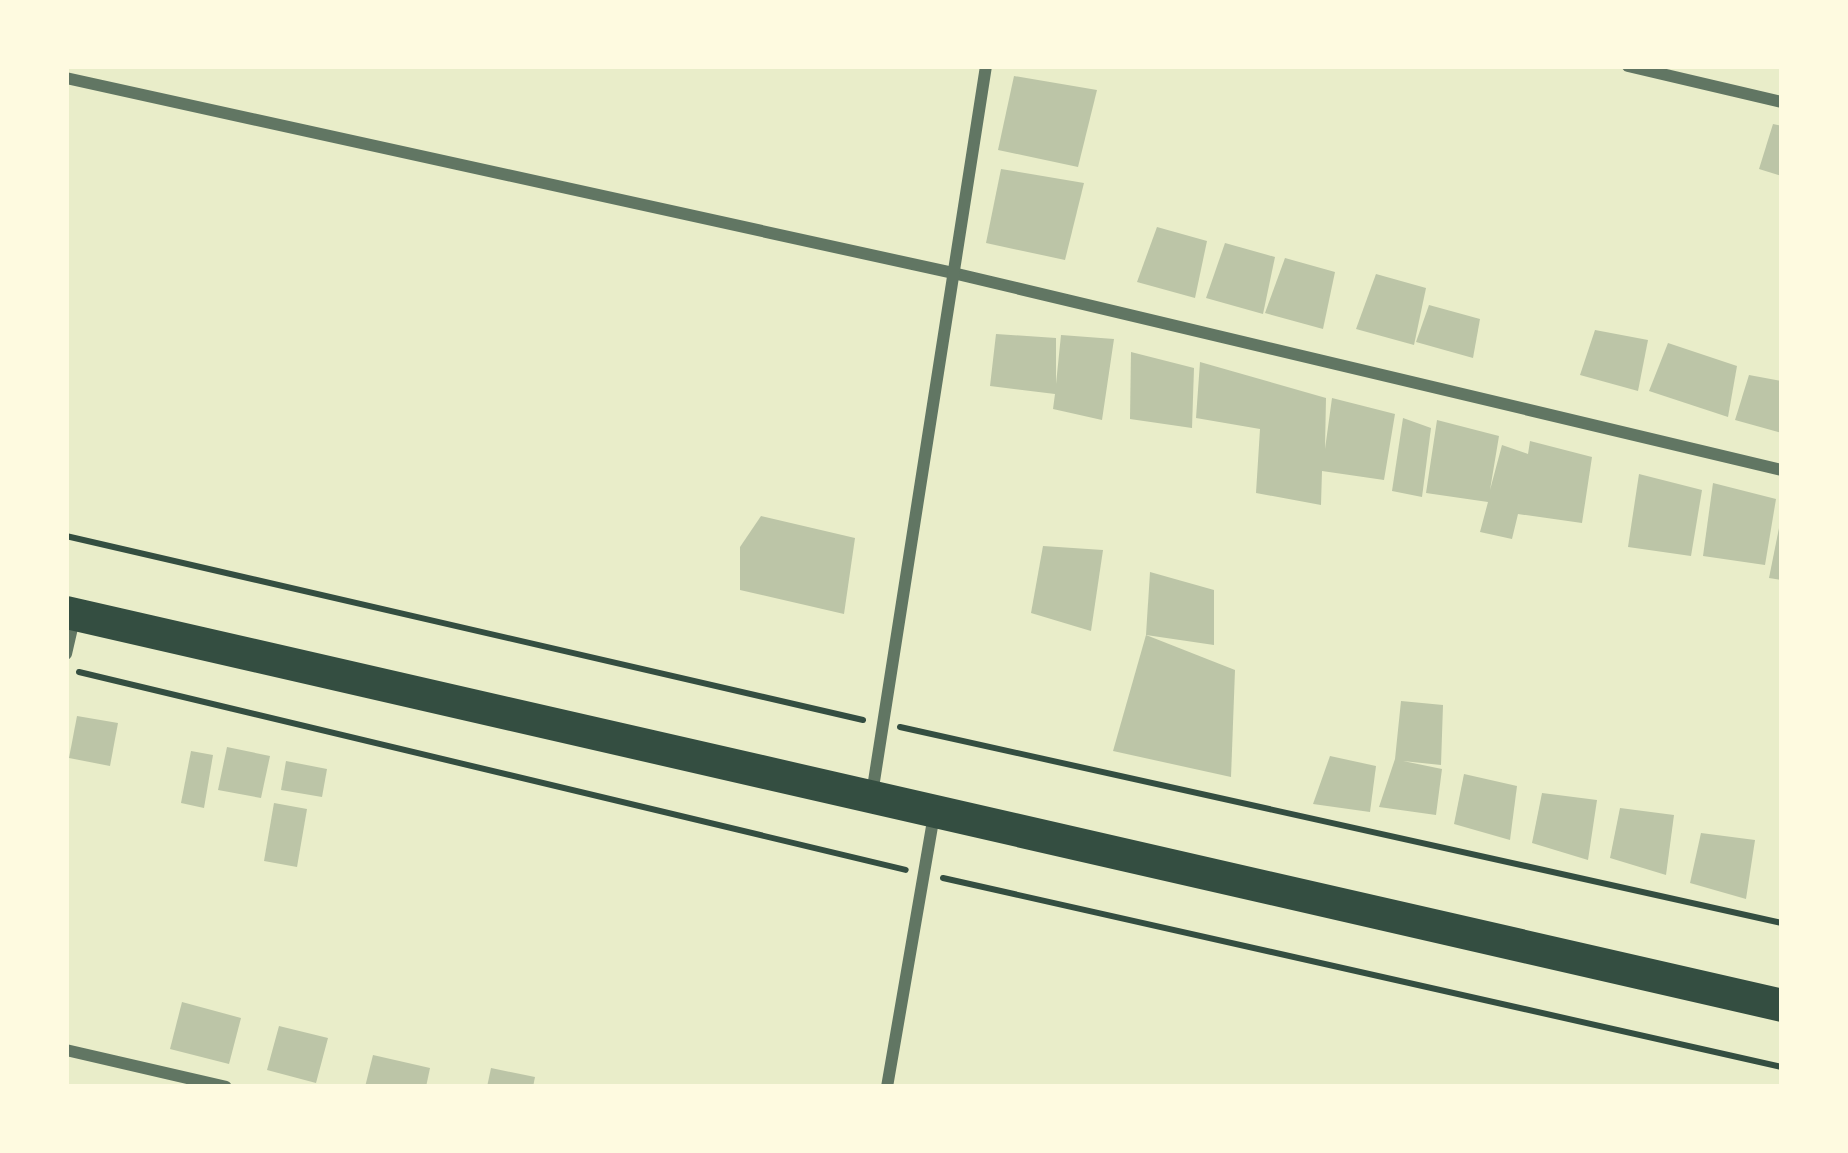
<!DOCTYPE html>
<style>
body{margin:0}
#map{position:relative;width:1848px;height:1153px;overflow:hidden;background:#e9edc9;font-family:"PT Sans Narrow",sans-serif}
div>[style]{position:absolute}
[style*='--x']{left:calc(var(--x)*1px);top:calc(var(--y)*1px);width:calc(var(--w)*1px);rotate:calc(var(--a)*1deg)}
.building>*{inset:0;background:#bcc5a7}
.path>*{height:6px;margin:-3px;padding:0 3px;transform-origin:3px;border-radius:3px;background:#344e41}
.minor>*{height:12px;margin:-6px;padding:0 6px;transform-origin:6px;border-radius:6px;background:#617663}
.trunk>*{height:33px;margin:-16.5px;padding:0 16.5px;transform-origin:16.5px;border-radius:16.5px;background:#344e41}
span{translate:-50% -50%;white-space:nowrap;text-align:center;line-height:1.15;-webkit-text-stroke:12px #fefae0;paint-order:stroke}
.frame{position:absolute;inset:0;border:69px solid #fefae0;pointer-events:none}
</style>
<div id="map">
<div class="building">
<i style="clip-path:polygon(1014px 76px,1097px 90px,1078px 167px,998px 150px)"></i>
<i style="clip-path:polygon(1773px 124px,1782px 126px,1782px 176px,1759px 169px)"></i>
<i style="clip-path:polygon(1001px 169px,1084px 183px,1065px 260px,986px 243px)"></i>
<i style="clip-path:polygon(1157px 227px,1207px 241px,1195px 298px,1137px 282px)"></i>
<i style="clip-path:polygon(1225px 243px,1275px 257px,1263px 314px,1206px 298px)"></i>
<i style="clip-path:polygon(1285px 258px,1335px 272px,1323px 329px,1265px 313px)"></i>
<i style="clip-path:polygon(1376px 274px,1426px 288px,1414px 345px,1356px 329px)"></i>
<i style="clip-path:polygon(1429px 305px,1480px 319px,1473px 358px,1416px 342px)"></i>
<i style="clip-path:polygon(1595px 330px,1648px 340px,1638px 391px,1580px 375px)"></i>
<i style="clip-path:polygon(996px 334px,1056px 338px,1056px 384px,1061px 335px,1114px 339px,1102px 420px,1053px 409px,1055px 394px,990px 386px)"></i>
<i style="clip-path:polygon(1668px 343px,1737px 366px,1728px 417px,1649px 391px)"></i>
<i style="clip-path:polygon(1131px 352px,1194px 368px,1192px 428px,1130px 419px)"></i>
<i style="clip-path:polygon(1200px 362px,1326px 398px,1325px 449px,1332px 398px,1395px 414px,1384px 480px,1322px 471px,1321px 505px,1256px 493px,1260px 429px,1196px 418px)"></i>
<i style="clip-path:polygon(1749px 375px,1782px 381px,1782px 433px,1735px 420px)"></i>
<i style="clip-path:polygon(1403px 418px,1431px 428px,1422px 497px,1392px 491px)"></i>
<i style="clip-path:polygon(1437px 420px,1499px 436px,1490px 490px,1502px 445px,1528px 454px,1530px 441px,1592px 457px,1582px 523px,1518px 514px,1512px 539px,1480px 532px,1488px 502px,1426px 493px)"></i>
<i style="clip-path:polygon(1639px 474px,1702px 490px,1691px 556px,1628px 547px)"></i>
<i style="clip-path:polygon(1713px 483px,1776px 499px,1765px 565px,1703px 556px)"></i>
<i style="clip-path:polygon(761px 516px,855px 538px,844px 614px,740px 590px,740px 547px)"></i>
<i style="clip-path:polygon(1780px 523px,1782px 523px,1782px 580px,1769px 578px)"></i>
<i style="clip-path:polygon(1043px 546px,1103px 550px,1091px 631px,1031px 613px)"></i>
<i style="clip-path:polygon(1150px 572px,1214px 590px,1214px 645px,1146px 635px)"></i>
<i style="clip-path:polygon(1146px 635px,1235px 670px,1231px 777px,1113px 751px)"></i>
<i style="clip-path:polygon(1401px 701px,1443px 705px,1441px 765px,1403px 761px,1442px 769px,1436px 815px,1379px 807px,1395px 759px)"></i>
<i style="clip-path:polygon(77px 716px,118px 723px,110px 766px,69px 758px)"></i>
<i style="clip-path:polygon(227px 747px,270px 756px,261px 798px,218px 790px)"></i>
<i style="clip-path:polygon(191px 751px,213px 755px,204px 808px,181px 803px)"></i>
<i style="clip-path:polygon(1330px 756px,1376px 766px,1370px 812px,1313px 804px)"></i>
<i style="clip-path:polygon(286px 761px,327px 769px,322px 797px,281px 790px)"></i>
<i style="clip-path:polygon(1464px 774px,1517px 786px,1510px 840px,1454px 824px)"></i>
<i style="clip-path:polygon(1542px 793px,1597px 800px,1588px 860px,1532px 843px)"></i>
<i style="clip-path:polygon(274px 803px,307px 809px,297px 867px,264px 861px)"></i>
<i style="clip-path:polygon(1620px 808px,1674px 815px,1666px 875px,1610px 858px)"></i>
<i style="clip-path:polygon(1701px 833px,1755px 840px,1746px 899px,1690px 883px)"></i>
<i style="clip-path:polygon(182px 1002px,241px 1018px,229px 1064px,170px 1049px)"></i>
<i style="clip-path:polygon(279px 1026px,328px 1038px,316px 1083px,267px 1070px)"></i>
<i style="clip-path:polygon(373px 1055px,430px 1068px,426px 1087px,365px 1087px)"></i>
<i style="clip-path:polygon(491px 1068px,535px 1077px,533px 1087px,487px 1087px)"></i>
</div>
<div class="path">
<i style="--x:66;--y:536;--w:818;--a:13"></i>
<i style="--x:79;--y:672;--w:850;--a:13.46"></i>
<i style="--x:900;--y:727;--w:904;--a:12.53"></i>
<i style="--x:943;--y:878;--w:860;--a:12.7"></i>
</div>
<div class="minor">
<i style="--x:1628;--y:66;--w:158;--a:13.2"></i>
<i style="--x:66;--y:78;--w:908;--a:12.4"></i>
<i style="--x:953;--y:273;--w:852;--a:13.37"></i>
<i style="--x:66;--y:654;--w:39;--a:-77"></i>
<i style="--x:872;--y:794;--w:737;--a:-81.1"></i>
<i style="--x:66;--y:1050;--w:164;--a:13"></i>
<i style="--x:887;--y:1087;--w:275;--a:-80.2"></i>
</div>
<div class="trunk">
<i style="--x:66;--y:612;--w:1760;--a:12.9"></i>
</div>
<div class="frame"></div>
</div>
